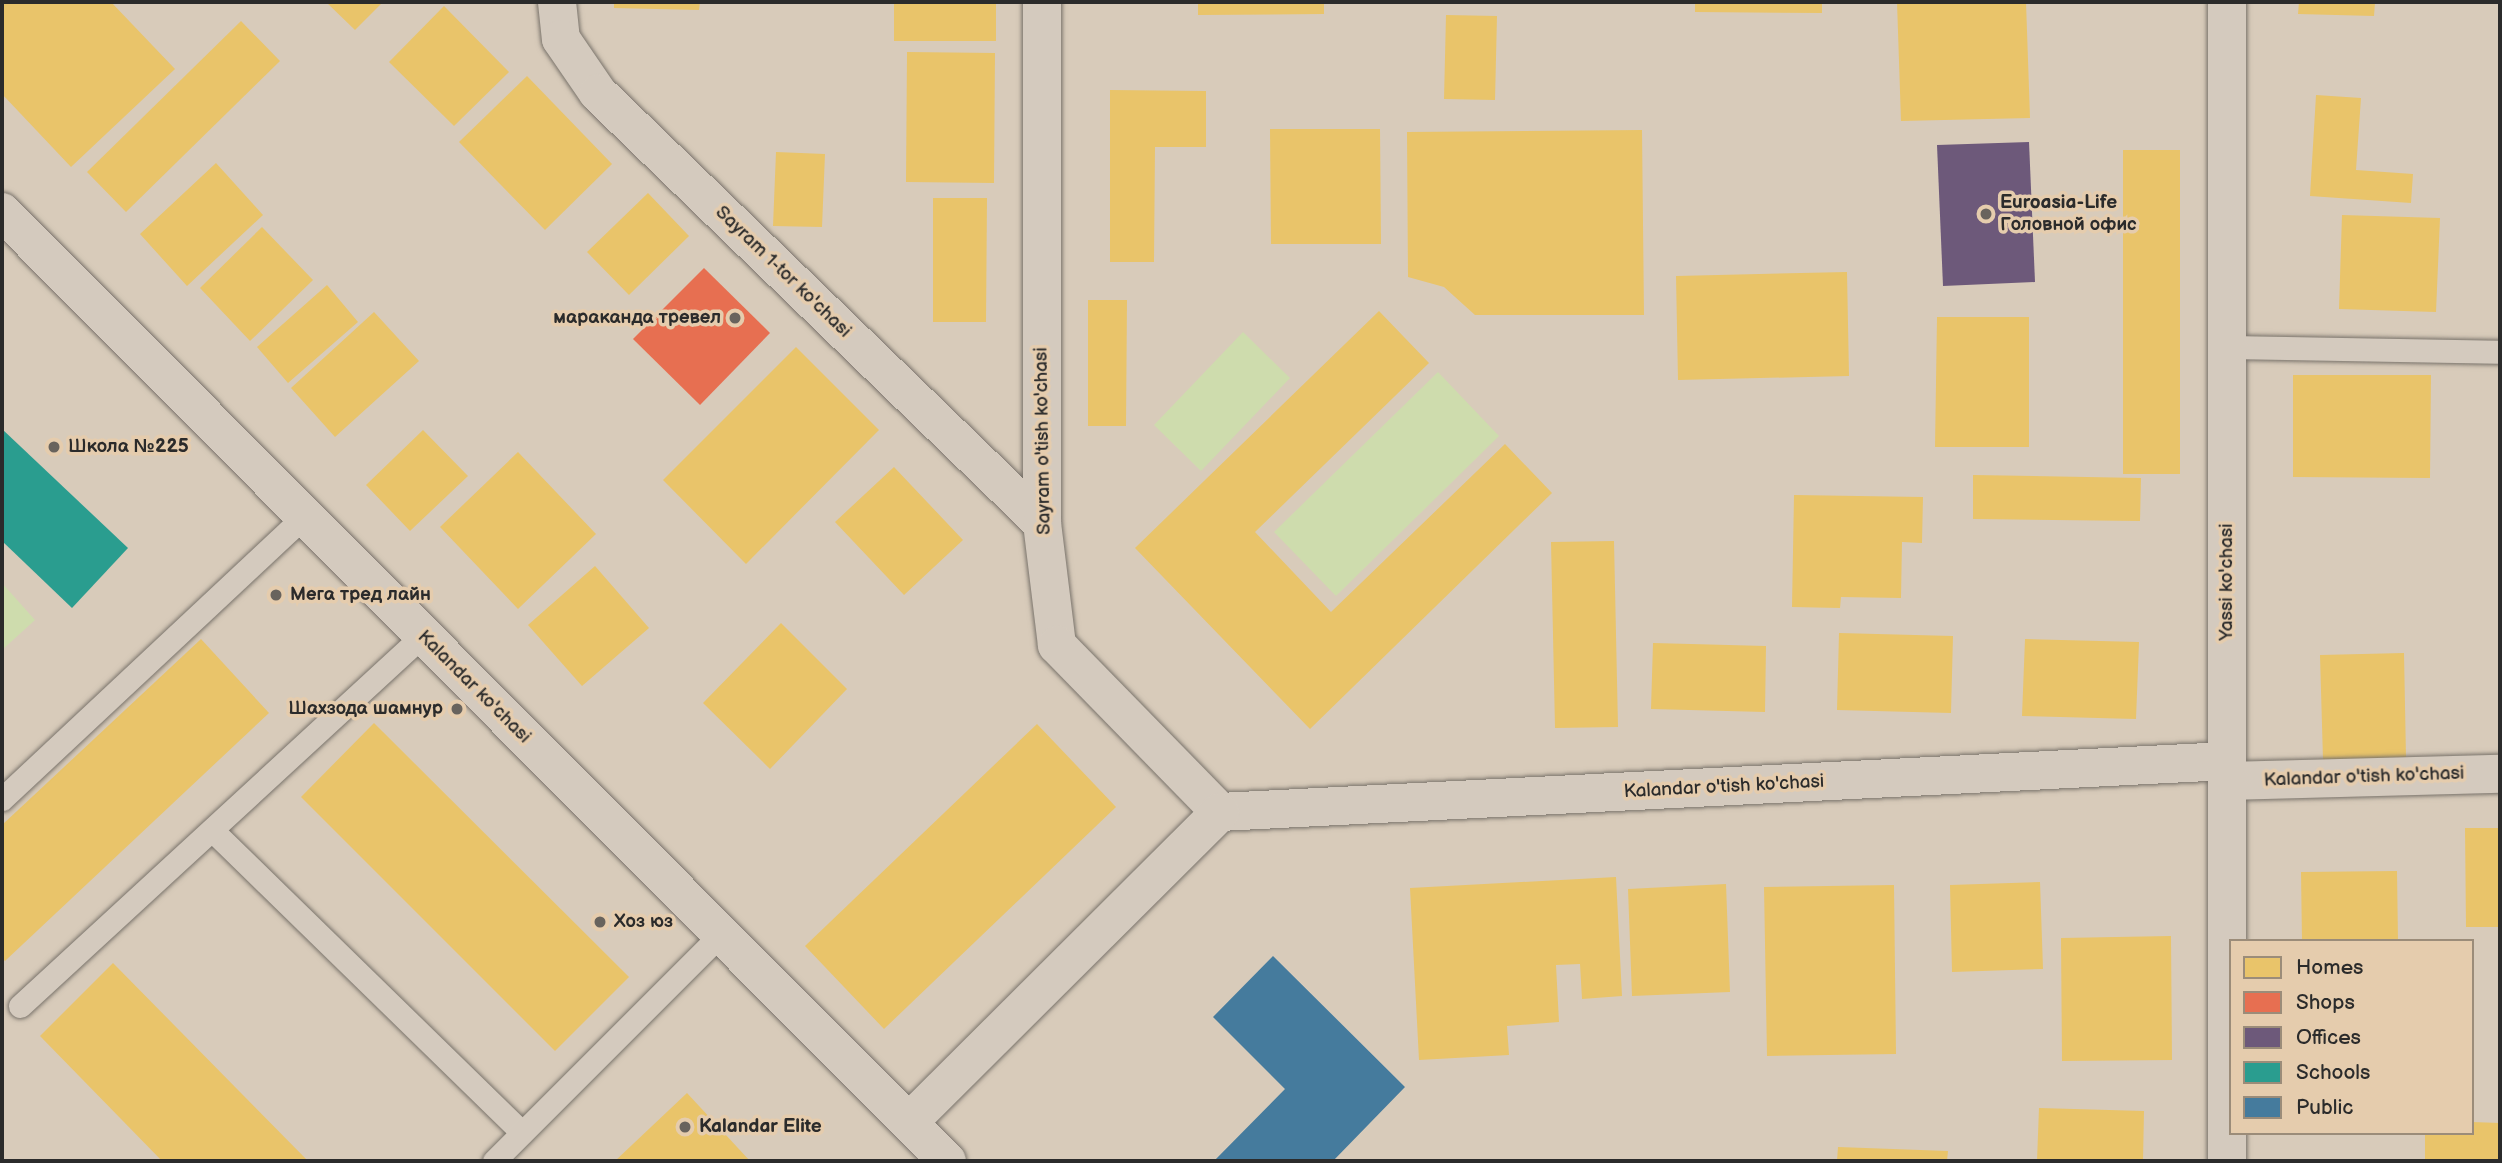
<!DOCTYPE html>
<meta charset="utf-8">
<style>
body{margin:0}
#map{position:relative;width:2502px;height:1163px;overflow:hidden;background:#d8cbba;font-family:"Balsamiq Sans",sans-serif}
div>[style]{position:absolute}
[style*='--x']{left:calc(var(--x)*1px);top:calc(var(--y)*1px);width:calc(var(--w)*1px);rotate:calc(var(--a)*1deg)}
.green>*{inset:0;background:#cedcad}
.homes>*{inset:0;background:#e9c46a}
.shops>*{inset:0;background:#e76f51}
.offices>*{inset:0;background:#6d597a}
.schools>*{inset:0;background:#2a9d8f}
.public>*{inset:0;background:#457b9d}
.roads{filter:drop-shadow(0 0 2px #79736b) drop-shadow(0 0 2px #79736b)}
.lane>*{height:23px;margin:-11.5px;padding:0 11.5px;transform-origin:11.5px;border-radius:11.5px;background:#d4cabe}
.street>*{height:38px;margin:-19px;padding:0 19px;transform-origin:19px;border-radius:19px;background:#d4cabe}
.secondary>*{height:38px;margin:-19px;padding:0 19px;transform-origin:19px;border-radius:19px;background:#d4cabe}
.dots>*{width:19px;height:19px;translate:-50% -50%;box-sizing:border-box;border:4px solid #e5ccad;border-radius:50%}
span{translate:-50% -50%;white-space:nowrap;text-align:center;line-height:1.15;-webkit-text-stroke:7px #e5ccad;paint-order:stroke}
.poi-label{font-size:19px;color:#2b2b2b;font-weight:700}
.left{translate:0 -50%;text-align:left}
.right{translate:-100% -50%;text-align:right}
.street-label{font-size:19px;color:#2b2b2b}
.frame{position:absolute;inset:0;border:4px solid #2b2b2b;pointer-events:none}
.legend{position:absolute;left:2229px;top:939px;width:245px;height:196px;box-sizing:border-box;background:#e5ccad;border:2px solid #9b8c79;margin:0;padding:9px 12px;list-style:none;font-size:21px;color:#2b2b2b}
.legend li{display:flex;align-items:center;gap:14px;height:35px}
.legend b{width:35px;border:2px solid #9b8c79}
</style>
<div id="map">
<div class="green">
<i style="clip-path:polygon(1243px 332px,1290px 378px,1201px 471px,1154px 425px)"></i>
<i style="clip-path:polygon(1438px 372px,1499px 436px,1336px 596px,1274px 532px)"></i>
<i style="clip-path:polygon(2px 583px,35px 620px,2px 650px)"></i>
</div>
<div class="homes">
<i style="clip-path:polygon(2px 2px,111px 2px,175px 69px,71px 167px,2px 94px)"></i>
<i style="clip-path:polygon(326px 2px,383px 2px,355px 30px)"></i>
<i style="clip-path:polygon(614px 2px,700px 2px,699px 10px,614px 8px)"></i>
<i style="clip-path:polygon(894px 2px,996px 2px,996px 41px,894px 41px)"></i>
<i style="clip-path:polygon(1198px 2px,1324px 2px,1324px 14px,1198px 15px)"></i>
<i style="clip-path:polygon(1695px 2px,1822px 2px,1822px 13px,1695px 12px)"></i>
<i style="clip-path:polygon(1897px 2px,2026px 2px,2030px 118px,1901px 121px)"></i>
<i style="clip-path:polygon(2299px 2px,2375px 2px,2374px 16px,2298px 14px)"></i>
<i style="clip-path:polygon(444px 6px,509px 72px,454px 126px,389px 62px)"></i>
<i style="clip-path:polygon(1446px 15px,1497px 16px,1495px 100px,1444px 99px)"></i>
<i style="clip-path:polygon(241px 21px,280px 61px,126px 212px,87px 172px)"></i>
<i style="clip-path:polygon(907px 52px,995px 53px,994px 183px,906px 182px)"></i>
<i style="clip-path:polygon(527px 76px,612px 164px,545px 230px,459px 142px)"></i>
<i style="clip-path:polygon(1110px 90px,1206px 91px,1206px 147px,1155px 147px,1154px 262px,1110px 262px)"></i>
<i style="clip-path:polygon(2316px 95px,2361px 98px,2356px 170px,2413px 174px,2411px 203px,2310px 196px)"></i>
<i style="clip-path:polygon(1270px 129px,1380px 129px,1381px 244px,1271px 244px)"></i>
<i style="clip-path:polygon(1642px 130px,1644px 315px,1475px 315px,1444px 287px,1408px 277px,1407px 132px)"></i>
<i style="clip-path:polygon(2123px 150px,2180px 150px,2180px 474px,2123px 474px)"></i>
<i style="clip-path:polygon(776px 152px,825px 154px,822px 227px,773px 226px)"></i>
<i style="clip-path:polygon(216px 163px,263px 215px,187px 286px,140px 234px)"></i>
<i style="clip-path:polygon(648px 193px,689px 236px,629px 295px,587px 252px)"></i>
<i style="clip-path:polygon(933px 198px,987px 198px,986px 322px,933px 322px)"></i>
<i style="clip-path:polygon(2342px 215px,2440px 218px,2436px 312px,2339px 309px)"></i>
<i style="clip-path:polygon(262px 227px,313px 280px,250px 341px,200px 288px)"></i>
<i style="clip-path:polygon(1847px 272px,1849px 376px,1678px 380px,1676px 276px)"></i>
<i style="clip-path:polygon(327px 285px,358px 322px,288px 383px,257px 347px)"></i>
<i style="clip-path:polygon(1088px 300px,1127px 300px,1126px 426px,1088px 426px)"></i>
<i style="clip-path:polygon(1379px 311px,1429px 363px,1255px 532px,1331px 612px,1505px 444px,1552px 493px,1310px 729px,1135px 548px)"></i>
<i style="clip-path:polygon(374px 312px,419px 361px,335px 437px,291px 388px)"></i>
<i style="clip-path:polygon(1937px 317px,2029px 317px,2029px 447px,1935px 447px)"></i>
<i style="clip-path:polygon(796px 347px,879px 430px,746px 564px,663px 480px)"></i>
<i style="clip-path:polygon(2293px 375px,2431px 375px,2430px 478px,2293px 477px)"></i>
<i style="clip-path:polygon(423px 430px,468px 476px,410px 531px,366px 485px)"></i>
<i style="clip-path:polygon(518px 452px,596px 534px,518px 609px,440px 527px)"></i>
<i style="clip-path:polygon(894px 467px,963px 540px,904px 595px,835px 522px)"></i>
<i style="clip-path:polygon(1973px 475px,2141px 478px,2140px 521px,1973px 519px)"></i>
<i style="clip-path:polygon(1794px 495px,1923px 497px,1922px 543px,1902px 542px,1901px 598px,1841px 597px,1840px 608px,1792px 607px)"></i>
<i style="clip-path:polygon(1614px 541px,1618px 727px,1555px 728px,1551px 542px)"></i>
<i style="clip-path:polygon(595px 566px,649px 628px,582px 686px,528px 625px)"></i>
<i style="clip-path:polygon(781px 623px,847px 689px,770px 769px,703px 703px)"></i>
<i style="clip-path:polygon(1839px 633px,1953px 636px,1951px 713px,1837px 710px)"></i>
<i style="clip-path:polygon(201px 639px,269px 713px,5px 961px,2px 958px,2px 825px)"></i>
<i style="clip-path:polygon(2025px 639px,2139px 642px,2136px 719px,2022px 716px)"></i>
<i style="clip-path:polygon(1653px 643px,1766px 646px,1765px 712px,1651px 709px)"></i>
<i style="clip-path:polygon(2404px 653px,2406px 758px,2323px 760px,2320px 655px)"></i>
<i style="clip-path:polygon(374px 723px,629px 977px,555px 1051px,301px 797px)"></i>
<i style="clip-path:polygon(1037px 724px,1116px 807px,884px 1029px,805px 946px)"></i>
<i style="clip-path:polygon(2465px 828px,2500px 828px,2500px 927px,2466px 927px)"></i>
<i style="clip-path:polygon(2397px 871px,2398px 941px,2302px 941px,2301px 872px)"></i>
<i style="clip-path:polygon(1616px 877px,1622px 996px,1582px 999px,1580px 964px,1556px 965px,1559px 1022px,1507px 1026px,1509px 1055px,1419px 1060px,1410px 888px)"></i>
<i style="clip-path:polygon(2040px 882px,2043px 969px,1952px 972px,1950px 885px)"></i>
<i style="clip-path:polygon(1726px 884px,1730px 992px,1632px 996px,1628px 889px)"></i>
<i style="clip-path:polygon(1894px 885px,1896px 1054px,1767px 1056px,1764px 887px)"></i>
<i style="clip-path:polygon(2171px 936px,2172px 1060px,2062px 1061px,2061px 938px)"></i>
<i style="clip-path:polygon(113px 963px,308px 1161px,162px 1161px,40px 1036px)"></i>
<i style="clip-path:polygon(687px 1093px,750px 1161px,615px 1161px)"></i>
<i style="clip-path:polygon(2039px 1108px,2144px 1111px,2143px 1161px,2037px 1161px)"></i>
<i style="clip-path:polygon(2472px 1122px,2500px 1123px,2500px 1161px,2425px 1161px,2425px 1133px,2472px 1133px)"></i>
<i style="clip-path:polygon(1838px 1147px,1948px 1151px,1947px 1161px,1837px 1161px)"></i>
</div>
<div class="shops">
<i style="clip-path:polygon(704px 268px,770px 333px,700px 405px,633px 339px)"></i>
</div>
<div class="offices">
<i style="clip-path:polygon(2029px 142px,2035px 282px,1943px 286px,1937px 145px)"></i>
</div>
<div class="schools">
<i style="clip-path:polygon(2px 429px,128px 548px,72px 608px,2px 541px)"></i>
</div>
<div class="public">
<i style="clip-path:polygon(1273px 956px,1405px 1087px,1333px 1161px,1214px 1161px,1285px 1089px,1213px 1017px)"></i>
</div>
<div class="roads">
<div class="lane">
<i style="--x:2227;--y:347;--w:273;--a:1"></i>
<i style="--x:2;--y:799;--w:414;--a:-43.1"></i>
<i style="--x:212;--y:830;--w:433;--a:44.3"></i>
<i style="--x:20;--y:1006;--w:548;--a:-42.63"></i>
<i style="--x:494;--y:1161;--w:321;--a:-45"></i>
</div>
<div class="street">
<i style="--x:557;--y:2;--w:37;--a:84"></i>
<i style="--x:561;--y:39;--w:65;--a:55.6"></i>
<i style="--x:598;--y:93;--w:618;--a:44.08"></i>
<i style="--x:1042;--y:2;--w:521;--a:90"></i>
<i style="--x:1042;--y:523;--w:123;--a:83"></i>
<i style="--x:1057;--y:645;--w:233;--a:45.7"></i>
<i style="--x:2227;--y:781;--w:273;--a:-1.5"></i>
<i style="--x:1220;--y:812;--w:1008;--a:-2.9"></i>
<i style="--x:909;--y:1122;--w:439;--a:-44.9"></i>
<i style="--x:2227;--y:1161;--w:1159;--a:-90"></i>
</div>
<div class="secondary">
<i style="--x:2;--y:212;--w:1339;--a:45.12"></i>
</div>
</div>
<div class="dots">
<i style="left:1986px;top:214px;background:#68635d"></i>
<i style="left:735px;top:318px;background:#68635d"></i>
<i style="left:54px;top:447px;background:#68635d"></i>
<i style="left:276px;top:595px;background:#68635d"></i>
<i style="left:457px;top:709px;background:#68635d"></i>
<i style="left:600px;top:922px;background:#68635d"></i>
<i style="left:685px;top:1127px;background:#68635d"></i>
</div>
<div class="poi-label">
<span class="left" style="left:2000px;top:214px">Euroasia-Life<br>Головной офис</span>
<span class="right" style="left:721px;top:318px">мараканда тревел</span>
<span class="left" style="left:68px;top:447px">Школа №225</span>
<span class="left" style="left:290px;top:595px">Мега тред лайн</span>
<span class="right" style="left:443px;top:709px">Шахзода шамнур</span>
<span class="left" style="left:614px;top:922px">Хоз юз</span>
<span class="left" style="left:699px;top:1127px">Kalandar Elite</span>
</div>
<div class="street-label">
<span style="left:783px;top:272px;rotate:44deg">Sayram 1-tor ko'chasi</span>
<span style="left:1043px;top:441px;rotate:-91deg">Sayram o'tish ko'chasi</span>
<span style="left:2227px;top:582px;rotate:-90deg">Yassi ko'chasi</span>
<span style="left:474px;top:687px;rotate:45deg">Kalandar ko'chasi</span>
<span style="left:2364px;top:777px;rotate:-2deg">Kalandar o'tish ko'chasi</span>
<span style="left:1724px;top:787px;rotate:-3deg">Kalandar o'tish ko'chasi</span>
</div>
<div class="frame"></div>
<ul class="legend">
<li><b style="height:19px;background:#e9c46a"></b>Homes</li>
<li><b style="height:19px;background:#e76f51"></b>Shops</li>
<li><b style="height:19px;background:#6d597a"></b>Offices</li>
<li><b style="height:19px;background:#2a9d8f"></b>Schools</li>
<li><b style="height:19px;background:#457b9d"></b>Public</li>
</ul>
</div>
